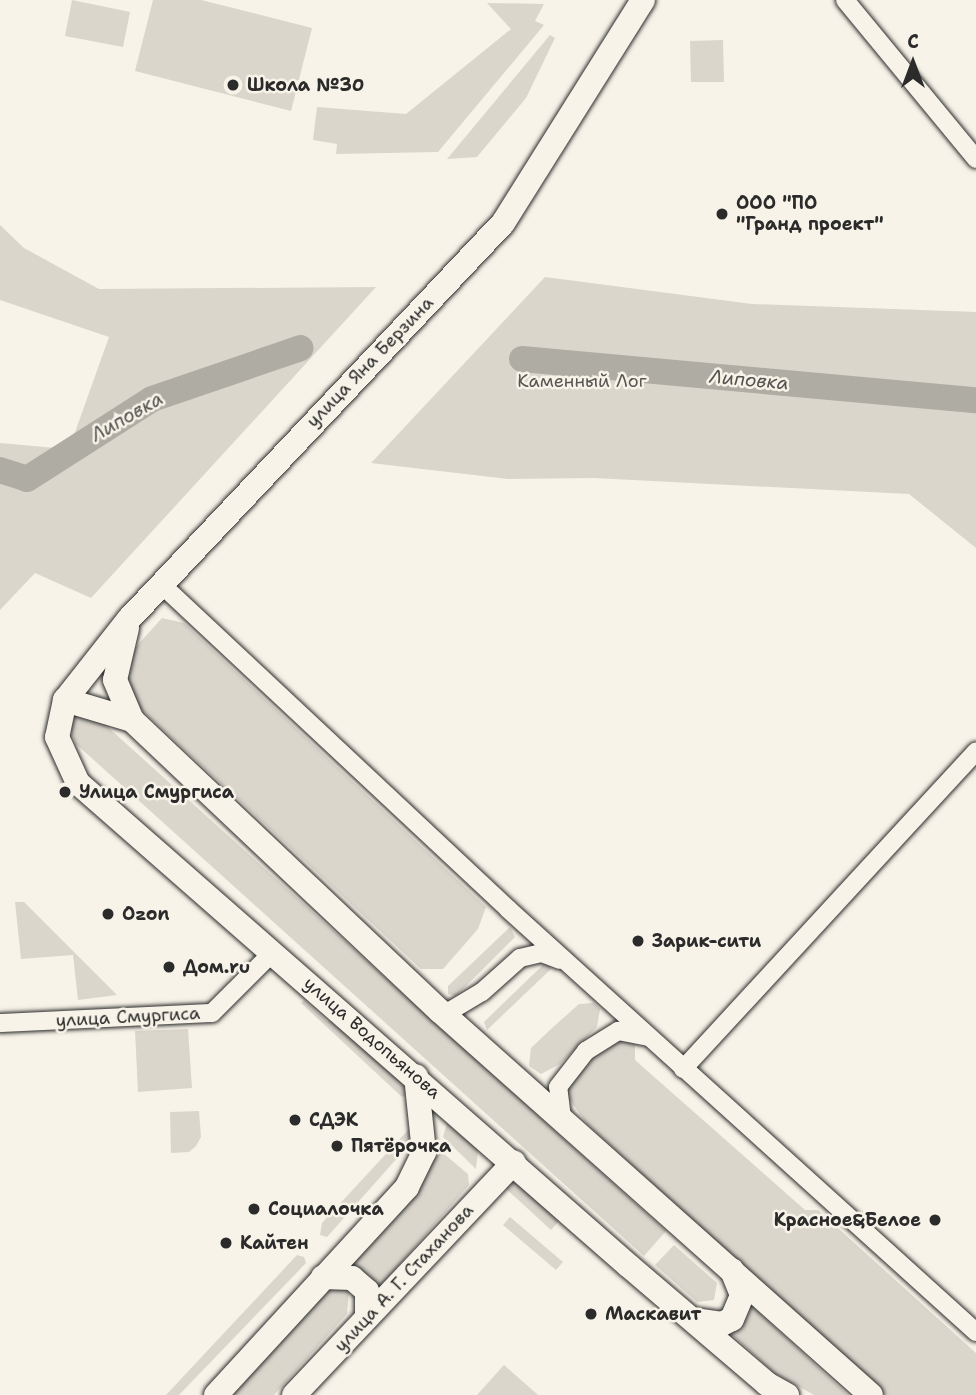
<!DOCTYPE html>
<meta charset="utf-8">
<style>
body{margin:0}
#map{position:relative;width:976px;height:1395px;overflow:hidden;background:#f7f3e8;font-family:"Shantell Sans",sans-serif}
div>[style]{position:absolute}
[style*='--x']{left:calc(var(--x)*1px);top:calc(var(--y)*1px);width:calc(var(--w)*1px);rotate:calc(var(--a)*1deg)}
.green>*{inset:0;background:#dad6cc}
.river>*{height:26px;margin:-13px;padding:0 13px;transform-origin:13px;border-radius:13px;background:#afaca4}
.roads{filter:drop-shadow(0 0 2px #2b2b2b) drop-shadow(0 0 2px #2b2b2b)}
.minor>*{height:18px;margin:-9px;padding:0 9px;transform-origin:9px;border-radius:9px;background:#f7f3e8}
.secondary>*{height:24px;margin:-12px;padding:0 12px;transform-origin:12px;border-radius:12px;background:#f7f3e8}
.dots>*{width:19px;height:19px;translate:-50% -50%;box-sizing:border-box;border:4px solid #f7f3e8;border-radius:50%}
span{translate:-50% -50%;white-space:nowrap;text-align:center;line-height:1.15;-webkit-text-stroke:5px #f7f3e8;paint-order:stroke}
.poi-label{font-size:18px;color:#2b2b2b;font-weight:700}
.left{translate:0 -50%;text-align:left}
.right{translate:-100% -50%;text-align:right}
.street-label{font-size:18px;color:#2b2b2b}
.park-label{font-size:18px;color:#575653}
.water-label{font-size:19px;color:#53524f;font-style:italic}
.north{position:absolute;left:878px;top:28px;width:70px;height:70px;-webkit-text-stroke:5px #f7f3e8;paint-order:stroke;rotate:0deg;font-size:19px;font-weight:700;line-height:28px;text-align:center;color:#2b2b2b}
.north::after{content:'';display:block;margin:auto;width:24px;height:32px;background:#2b2b2b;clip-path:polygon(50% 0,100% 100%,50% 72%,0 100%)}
</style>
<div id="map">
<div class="green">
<i style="clip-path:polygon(72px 0,130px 12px,123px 47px,65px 36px)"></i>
<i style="clip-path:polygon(153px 0,201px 0,312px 28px,291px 111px,135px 71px)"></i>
<i style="clip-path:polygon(487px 3px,544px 4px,535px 21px,544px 25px,438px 152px,336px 154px,337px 144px,313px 140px,317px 107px,406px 114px,511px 29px)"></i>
<i style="clip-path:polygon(550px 35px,555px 38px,526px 98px,477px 157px,447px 159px)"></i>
<i style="clip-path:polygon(723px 40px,724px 82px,691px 82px,690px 41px)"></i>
<i style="clip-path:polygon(0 225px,24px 248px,99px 289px,376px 287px,91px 598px,35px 573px,0 610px,0 443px,56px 448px,74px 435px,109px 337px,0 300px)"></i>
<i style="clip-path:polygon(545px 277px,752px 304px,976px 312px,976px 548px,909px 494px,594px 478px,508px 479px,371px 463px)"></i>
<i style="clip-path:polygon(162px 618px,184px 623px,486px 907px,478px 929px,443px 969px,421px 969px,129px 698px,124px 670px,135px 648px)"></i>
<i style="clip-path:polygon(79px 711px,90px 711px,666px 1231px,644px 1256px,76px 744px,69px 726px)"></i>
<i style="clip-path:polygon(15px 902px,24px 902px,117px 995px,78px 1000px,73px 955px,21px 959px)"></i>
<i style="clip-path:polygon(510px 927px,515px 937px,456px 996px,448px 994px,448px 986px)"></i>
<i style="clip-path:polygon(547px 961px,551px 969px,487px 1030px,484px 1022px)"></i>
<i style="clip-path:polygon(304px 1000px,327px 1021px,336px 1021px,401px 1080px,409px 1093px,402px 1097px,301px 1003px)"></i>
<i style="clip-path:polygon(594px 1003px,600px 1009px,597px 1027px,560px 1064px,541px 1074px,529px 1066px,531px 1048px,551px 1029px,579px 1004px)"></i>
<i style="clip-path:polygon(188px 1029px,192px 1088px,138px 1092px,135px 1031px)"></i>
<i style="clip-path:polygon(625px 1037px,635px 1043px,635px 1060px,805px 1210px,818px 1210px,976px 1353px,976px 1395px,885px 1395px,587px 1124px,567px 1096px,569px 1081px,610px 1039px)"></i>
<i style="clip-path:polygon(199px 1111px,201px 1137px,196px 1146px,189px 1152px,171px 1153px,170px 1112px)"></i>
<i style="clip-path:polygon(447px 1123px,478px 1150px,476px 1169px,443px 1137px)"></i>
<i style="clip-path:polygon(409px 1129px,409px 1142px,400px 1155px,327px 1237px,320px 1235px,322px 1223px)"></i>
<i style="clip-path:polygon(437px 1148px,468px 1174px,469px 1185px,377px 1290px,348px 1264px,419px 1184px)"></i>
<i style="clip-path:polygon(507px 1180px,519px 1185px,560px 1220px,551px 1230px,503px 1186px)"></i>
<i style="clip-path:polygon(510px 1217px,563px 1262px,556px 1270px,503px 1225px)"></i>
<i style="clip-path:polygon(674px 1245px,717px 1283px,714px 1300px,697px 1302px,655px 1265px)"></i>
<i style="clip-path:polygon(297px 1255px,304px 1257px,306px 1263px,179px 1395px,166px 1395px)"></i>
<i style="clip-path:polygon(337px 1284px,349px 1291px,347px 1314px,274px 1395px,226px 1395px,313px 1300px)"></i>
<i style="clip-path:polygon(750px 1304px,848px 1395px,814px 1395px,774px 1373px,727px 1330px)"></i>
<i style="clip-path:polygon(504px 1365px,538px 1395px,477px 1395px)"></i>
</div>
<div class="river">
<i style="--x:522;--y:359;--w:456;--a:5.2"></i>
<i style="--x:0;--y:470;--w:28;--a:18"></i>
<i style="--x:27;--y:479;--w:148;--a:-32.6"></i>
<i style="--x:152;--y:399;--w:157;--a:-18.9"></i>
</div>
<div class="roads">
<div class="minor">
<i style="--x:845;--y:0;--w:206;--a:50.5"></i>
<i style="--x:161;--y:584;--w:475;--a:43.1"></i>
<i style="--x:508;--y:909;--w:631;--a:42.11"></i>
<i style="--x:440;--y:1011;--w:10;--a:0"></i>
<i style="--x:450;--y:1011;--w:37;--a:-31"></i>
<i style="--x:482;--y:992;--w:51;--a:-41.8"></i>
<i style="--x:520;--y:958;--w:23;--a:-13"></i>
<i style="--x:542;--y:953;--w:19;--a:21"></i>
<i style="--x:0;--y:1023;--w:212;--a:-2.7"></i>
<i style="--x:212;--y:1013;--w:86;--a:-45"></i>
<i style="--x:683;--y:1069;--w:432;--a:-47.3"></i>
<i style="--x:562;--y:1118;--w:31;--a:-97"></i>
<i style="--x:558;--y:1087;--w:46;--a:-52.1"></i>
<i style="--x:586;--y:1051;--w:38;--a:-32"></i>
<i style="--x:618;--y:1031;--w:31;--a:11"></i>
</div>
<div class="secondary">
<i style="--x:643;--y:0;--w:263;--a:122.1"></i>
<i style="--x:503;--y:223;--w:545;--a:133.36"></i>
<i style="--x:129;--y:619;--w:103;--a:128.3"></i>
<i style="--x:65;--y:700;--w:38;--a:102"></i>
<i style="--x:57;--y:737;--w:51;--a:65.5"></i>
<i style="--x:78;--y:783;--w:733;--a:41.24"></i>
<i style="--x:629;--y:1266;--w:182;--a:40.5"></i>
<i style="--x:767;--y:1384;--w:23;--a:29"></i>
<i style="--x:127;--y:628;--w:53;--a:103"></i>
<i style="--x:115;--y:680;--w:43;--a:67"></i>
<i style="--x:132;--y:720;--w:424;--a:43.4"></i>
<i style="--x:440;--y:1011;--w:577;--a:41.7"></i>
<i style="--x:65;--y:700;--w:70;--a:16.6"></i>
<i style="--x:323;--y:1277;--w:29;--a:2"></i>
<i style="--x:352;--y:1278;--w:20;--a:41"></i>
<i style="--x:367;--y:1291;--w:25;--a:90"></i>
<i style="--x:694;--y:1320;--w:28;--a:8"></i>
<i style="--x:722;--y:1324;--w:11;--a:-27"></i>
<i style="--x:732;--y:1319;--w:26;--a:-67"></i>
<i style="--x:742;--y:1295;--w:27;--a:-112"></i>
<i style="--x:216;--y:1395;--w:282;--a:-47.4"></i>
<i style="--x:407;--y:1187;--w:39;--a:-64"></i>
<i style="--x:424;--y:1152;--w:76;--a:-96"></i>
<i style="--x:294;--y:1395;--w:320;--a:-46.6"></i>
</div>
</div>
<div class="dots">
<i style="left:233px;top:85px;background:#2b2b2b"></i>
<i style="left:722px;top:214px;background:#2b2b2b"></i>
<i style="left:65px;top:792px;background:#2b2b2b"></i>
<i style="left:108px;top:914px;background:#2b2b2b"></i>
<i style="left:638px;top:941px;background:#2b2b2b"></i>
<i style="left:169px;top:967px;background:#2b2b2b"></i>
<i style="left:295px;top:1120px;background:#2b2b2b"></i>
<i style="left:337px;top:1146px;background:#2b2b2b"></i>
<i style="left:254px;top:1209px;background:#2b2b2b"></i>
<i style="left:935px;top:1220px;background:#2b2b2b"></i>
<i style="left:226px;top:1243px;background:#2b2b2b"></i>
<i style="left:591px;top:1314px;background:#2b2b2b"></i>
</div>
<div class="poi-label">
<span class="left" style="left:247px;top:85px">Школа №30</span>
<span class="left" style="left:736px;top:214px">ООО "ПО<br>"Гранд проект"</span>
<span class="left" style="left:79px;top:792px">Улица Смургиса</span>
<span class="left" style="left:122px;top:914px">Ozon</span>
<span class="left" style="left:652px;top:941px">Зарик-сити</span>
<span class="left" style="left:183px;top:967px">Дом.ru</span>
<span class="left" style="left:309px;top:1120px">СДЭК</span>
<span class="left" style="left:351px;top:1146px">Пятёрочка</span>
<span class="left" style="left:268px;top:1209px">Социалочка</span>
<span class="right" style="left:921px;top:1220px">Красное&amp;Белое</span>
<span class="left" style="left:240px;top:1243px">Кайтен</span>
<span class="left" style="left:605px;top:1314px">Маскавит</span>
</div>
<div class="street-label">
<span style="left:370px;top:362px;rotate:-46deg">улица Яна Берзина</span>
<span style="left:128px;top:1017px;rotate:-3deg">улица Смургиса</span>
<span style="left:372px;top:1038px;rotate:41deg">улица Водопьянова</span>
<span style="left:404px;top:1278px;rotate:-47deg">улица А. Г. Стаханова</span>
</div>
<div class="park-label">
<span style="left:582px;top:381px">Каменный Лог</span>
</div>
<div class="water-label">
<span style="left:749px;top:380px;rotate:5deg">Липовка</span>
<span style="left:127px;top:417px;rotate:-30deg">Липовка</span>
</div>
<div class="north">С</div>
</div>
